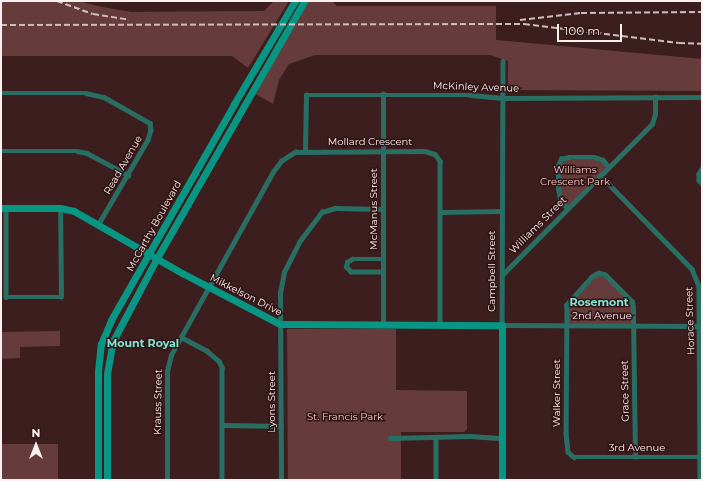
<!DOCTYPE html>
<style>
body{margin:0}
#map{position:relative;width:703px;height:481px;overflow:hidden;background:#3c1e1e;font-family:Montserrat,sans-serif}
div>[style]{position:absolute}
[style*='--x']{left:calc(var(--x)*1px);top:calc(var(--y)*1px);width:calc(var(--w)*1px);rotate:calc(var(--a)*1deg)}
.green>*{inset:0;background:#653b3b}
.street>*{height:4.5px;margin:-2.25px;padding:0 2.25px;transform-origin:2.25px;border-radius:2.25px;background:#296e63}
.secondary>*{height:7px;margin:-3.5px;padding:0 3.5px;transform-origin:3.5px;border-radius:3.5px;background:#079684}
.rail>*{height:1.5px;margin-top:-0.75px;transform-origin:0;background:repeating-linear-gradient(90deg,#cfbebe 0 6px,transparent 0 9px)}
span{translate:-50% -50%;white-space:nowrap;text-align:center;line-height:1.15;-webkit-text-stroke:3px #311415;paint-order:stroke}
.street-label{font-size:10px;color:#fdf0f0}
.park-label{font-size:10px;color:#f3c6c5}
.neighbourhood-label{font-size:11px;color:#80e6d3;font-weight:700}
.frame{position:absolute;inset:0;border:2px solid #fdf0f0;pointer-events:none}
.north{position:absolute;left:16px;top:425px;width:40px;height:40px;-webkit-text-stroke:3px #311415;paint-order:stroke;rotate:0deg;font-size:11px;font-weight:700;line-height:16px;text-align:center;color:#fdf0f0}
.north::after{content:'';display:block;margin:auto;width:14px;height:18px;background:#fdf0f0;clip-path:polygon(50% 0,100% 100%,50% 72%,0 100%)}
.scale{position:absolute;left:557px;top:24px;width:65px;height:18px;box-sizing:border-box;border:2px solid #fdf0f0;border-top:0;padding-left:5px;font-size:12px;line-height:14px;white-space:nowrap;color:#fdf0f0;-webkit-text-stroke:3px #311415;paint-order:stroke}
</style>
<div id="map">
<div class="green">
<i style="clip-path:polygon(1px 1px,79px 1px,97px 6px,131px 12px,264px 11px,274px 1px,289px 1px,248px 68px,232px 56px,1px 56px)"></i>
<i style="clip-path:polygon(306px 1px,332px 1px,337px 6px,496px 6px,496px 40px,702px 59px,702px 91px,508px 90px,508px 61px,490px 55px,315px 55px,289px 64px,279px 80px,273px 104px,254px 93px)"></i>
<i style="clip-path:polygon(569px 157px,603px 160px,609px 167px,567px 209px,558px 189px,561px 159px)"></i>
<i style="clip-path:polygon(605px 275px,632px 302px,633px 325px,567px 325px,567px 305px,592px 277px)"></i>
<i style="clip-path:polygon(287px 329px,396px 329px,396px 390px,467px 391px,467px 429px,464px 432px,401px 432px,401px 480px,288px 480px)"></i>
<i style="clip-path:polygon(60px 331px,60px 346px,20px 347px,20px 358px,1px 359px,1px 332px)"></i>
<i style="clip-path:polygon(1px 444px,58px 444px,58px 480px,1px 480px)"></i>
</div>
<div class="street">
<i style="--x:503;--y:61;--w:264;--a:90.2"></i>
<i style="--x:502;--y:325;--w:200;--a:0.3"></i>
<i style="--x:1;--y:93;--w:85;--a:0"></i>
<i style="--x:86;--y:93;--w:18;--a:13"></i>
<i style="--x:104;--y:97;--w:53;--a:29.5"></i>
<i style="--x:150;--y:123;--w:7;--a:82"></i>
<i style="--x:151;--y:130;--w:10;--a:107"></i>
<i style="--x:148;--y:140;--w:97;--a:120.3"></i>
<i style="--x:1;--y:151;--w:76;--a:0"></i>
<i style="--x:77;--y:151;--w:10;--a:11"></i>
<i style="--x:87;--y:153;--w:47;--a:28.2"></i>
<i style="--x:305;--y:151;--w:56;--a:-89"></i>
<i style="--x:306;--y:95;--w:164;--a:0"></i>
<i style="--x:470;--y:95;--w:33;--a:5"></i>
<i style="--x:503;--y:98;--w:199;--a:-0.3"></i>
<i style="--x:702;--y:169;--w:6;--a:121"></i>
<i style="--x:699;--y:174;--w:6;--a:90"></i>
<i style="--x:699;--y:180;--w:4;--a:45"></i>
<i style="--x:601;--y:176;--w:130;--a:45.6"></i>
<i style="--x:692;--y:269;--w:18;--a:68"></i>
<i style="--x:699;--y:286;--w:194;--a:89.7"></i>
<i style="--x:6;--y:208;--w:89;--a:90"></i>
<i style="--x:6;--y:297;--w:55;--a:0"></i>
<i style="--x:61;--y:297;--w:89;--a:-90.6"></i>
<i style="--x:567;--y:209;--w:12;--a:-125"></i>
<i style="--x:560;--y:199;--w:10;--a:-101"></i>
<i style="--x:558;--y:189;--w:23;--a:-90"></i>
<i style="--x:558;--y:166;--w:8;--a:-67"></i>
<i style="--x:561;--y:159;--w:8;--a:-14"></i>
<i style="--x:569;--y:157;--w:25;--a:0"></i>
<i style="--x:594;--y:157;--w:9;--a:18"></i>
<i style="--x:603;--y:160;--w:9;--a:49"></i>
<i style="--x:440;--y:212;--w:62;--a:-0.9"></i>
<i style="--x:383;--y:272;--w:32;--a:180"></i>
<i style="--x:351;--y:272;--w:7;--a:-135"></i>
<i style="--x:346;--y:267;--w:5;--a:-79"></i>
<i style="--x:347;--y:262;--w:6;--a:-31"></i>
<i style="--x:352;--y:259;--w:31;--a:0"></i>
<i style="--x:503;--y:274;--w:211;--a:-45.2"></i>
<i style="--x:652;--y:124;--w:10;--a:-73"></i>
<i style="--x:655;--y:114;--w:17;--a:-90"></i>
<i style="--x:383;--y:323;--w:229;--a:-90"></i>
<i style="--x:181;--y:337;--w:30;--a:28"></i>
<i style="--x:207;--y:351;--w:16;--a:40"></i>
<i style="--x:219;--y:361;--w:7;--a:63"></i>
<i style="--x:222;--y:367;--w:113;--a:90"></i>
<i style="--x:223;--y:425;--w:58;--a:1"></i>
<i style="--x:436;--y:437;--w:43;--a:90"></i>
<i style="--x:390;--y:438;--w:80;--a:-1.4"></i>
<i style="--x:470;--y:436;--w:32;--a:4"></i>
<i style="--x:635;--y:457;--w:149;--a:-90.8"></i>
<i style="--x:633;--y:308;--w:6;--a:-99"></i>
<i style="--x:632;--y:302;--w:38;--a:-135"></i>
<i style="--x:605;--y:275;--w:6;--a:-162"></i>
<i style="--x:599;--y:273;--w:8;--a:150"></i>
<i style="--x:592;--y:277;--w:38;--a:132"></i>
<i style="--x:567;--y:305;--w:128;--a:90.4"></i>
<i style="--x:566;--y:433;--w:19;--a:84"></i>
<i style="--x:568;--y:452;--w:8;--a:40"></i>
<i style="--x:574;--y:457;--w:126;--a:0"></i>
<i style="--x:167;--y:480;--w:109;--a:-90"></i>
<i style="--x:167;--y:371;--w:16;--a:-76"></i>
<i style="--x:171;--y:355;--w:210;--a:-60.9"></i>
<i style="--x:273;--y:172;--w:14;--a:-54"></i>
<i style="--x:281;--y:161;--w:17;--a:-33"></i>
<i style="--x:295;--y:152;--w:130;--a:-0.4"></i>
<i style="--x:425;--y:151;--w:10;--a:17"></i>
<i style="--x:435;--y:154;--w:9;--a:54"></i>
<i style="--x:440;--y:161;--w:163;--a:90"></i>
<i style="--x:281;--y:480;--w:187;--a:-90.3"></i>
<i style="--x:280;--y:293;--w:21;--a:-79"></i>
<i style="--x:284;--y:272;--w:34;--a:-63"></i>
<i style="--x:299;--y:242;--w:38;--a:-53"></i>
<i style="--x:322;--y:212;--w:14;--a:-17"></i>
<i style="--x:335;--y:208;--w:48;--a:1.2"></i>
</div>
<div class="secondary">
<i style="--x:1;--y:208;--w:59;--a:0"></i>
<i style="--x:60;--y:208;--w:14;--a:12"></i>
<i style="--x:74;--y:211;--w:125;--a:29.9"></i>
<i style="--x:182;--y:273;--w:110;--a:27.5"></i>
<i style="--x:280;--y:324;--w:222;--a:0.3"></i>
<i style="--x:502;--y:325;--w:155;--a:90"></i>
<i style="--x:98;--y:480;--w:109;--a:-90"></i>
<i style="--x:98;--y:371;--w:27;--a:-84"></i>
<i style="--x:101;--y:344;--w:26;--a:-67"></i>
<i style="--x:111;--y:320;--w:249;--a:-60.3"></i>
<i style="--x:234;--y:104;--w:120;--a:-59.4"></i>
<i style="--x:107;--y:480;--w:106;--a:-90"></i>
<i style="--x:107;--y:374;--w:34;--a:-80"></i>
<i style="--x:113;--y:341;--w:94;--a:-62.1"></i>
<i style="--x:157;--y:258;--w:296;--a:-60.2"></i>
</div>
<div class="rail">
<i style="--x:57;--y:1;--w:38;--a:20"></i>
<i style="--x:93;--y:14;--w:36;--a:9"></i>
<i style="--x:520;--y:20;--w:61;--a:-6.5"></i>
<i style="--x:581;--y:13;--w:121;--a:-0.5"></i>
<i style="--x:1;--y:25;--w:523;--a:-0.11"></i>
<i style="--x:524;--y:24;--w:156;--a:7"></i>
<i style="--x:679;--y:43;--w:23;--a:2"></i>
</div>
<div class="street-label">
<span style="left:476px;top:87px;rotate:2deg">McKinley Avenue</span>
<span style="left:370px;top:142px">Mollard Crescent</span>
<span style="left:123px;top:165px;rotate:-60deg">Read Avenue</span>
<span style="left:374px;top:209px;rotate:-90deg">McManus Street</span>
<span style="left:538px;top:225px;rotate:-45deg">Williams Street</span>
<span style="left:154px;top:226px;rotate:-61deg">McCarthy Boulevard</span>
<span style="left:492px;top:271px;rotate:-90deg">Campbell Street</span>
<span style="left:246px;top:295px;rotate:27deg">Mikkelson Drive</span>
<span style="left:602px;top:316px">2nd Avenue</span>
<span style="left:690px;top:321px;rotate:-92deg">Horace Street</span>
<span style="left:625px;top:391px;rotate:-91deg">Grace Street</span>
<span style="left:557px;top:393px;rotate:-90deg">Walker Street</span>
<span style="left:158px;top:402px;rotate:-89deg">Krauss Street</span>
<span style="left:272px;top:402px;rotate:-90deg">Lyons Street</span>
<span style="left:637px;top:448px">3rd Avenue</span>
</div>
<div class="park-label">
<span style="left:575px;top:175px">Williams<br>Crescent Park</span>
<span style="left:345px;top:417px">St. Francis Park</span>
</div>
<div class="neighbourhood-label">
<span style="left:599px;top:302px">Rosemont</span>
<span style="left:143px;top:343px">Mount Royal</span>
</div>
<div class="frame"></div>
<div class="north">N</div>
<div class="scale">100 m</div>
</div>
